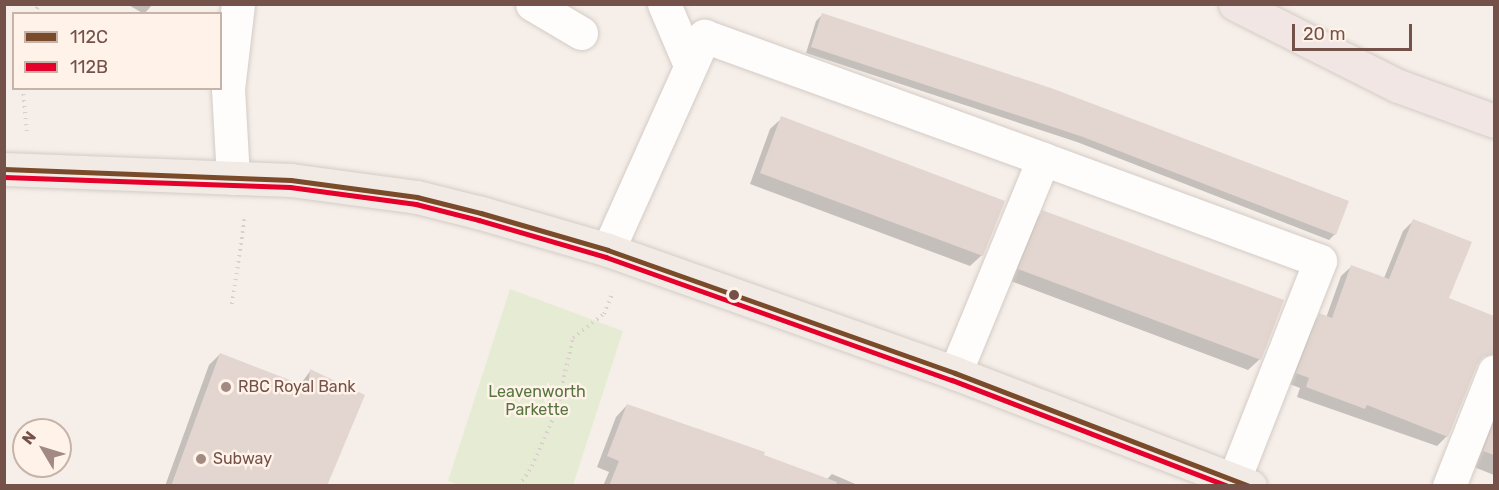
<!DOCTYPE html>
<style>
body{margin:0}
#map{position:relative;width:1499px;height:490px;overflow:hidden;background:#f6efe9;font-family:Rubik,sans-serif}
div>[style]{position:absolute}
[style*='--x']{left:calc(var(--x)*1px);top:calc(var(--y)*1px);width:calc(var(--w)*1px);rotate:calc(var(--a)*1deg)}
.green>*{inset:0;background:#e6ecd3}
.shadow>*{inset:0;background:#0003}
.building>*{inset:0;background:#e3d6d0}
.path>*{height:4px;margin-top:-2px;transform-origin:0;background:repeating-linear-gradient(90deg,#dacfcc 0 1.5px,transparent 0 6px)}
.roads{filter:drop-shadow(0 0 2px #d4cbc6) drop-shadow(0 0 2px #d4cbc6)}
.minor>*{height:33px;margin:-16.5px;padding:0 16.5px;transform-origin:16.5px;border-radius:16.5px;background:#fefdfc}
.major>*{height:33px;margin:-16.5px;padding:0 16.5px;transform-origin:16.5px;border-radius:16.5px;background:#f2ebe5}
.highway>*{height:33px;margin:-16.5px;padding:0 16.5px;transform-origin:16.5px;border-radius:16.5px;background:#f1e6e3}
.bus-1>*{height:4.5px;margin:-2.25px;padding:0 2.25px;transform-origin:2.25px;border-radius:2.25px;background:#7a4b2a}
.bus-2>*{height:4.5px;margin:-2.25px;padding:0 2.25px;transform-origin:2.25px;border-radius:2.25px;background:#e4002b}
.dots>*{width:16px;height:16px;translate:-50% -50%;box-sizing:border-box;border:3px solid #fff3e9;border-radius:50%}
span{translate:-50% -50%;white-space:nowrap;text-align:center;line-height:1.15;-webkit-text-stroke:5px #fff3e9;paint-order:stroke}
.poi-label{font-size:16px;color:#755249}
.left{translate:0 -50%;text-align:left}
.park-label{font-size:16px;color:#56753e}
.frame{position:absolute;inset:0;border:6px solid #755249;pointer-events:none}
.legend{position:absolute;left:12px;top:12px;width:210px;height:78px;box-sizing:border-box;background:#fff3e9;border:2px solid #c8b3a9;margin:0;padding:8px 10px;list-style:none;font-size:18px;color:#755249}
.legend li{display:flex;align-items:center;gap:12px;height:30px}
.legend b{width:30px;border:2px solid #c8b3a9}
.north{position:absolute;left:12px;top:418px;width:60px;height:60px;box-sizing:border-box;background:#fff3e9;border:2px solid #c8b3a9;border-radius:50%;rotate:308deg;font-size:16px;font-weight:700;line-height:24px;text-align:center;color:#755249}
.north::after{content:'';display:block;margin:auto;width:21px;height:27px;background:#a28981;clip-path:polygon(50% 0,100% 100%,50% 72%,0 100%)}
.scale{position:absolute;left:1292px;top:24px;width:120px;height:27px;box-sizing:border-box;border:3px solid #755249;border-top:0;padding-left:8px;font-size:18px;line-height:21px;white-space:nowrap;color:#755249;-webkit-text-stroke:4px #fff3e9;paint-order:stroke}
</style>
<div id="map">
<div class="green">
<i style="clip-path:polygon(510px 289px,623px 331px,573px 485px,461px 486px,448px 481px)"></i>
</div>
<div class="shadow">
<i style="clip-path:polygon(127px 4px,153px 4px,144px 14px)"></i>
<i style="clip-path:polygon(822px 15px,1335px 234px,1329px 240px,1077px 142px,806px 53px,816px 21px)"></i>
<i style="clip-path:polygon(782px 118px,982px 255px,970px 266px,750px 184px,770px 129px)"></i>
<i style="clip-path:polygon(1043px 212px,1260px 359px,1248px 370px,1008px 280px,1031px 223px)"></i>
<i style="clip-path:polygon(1413px 221px,1447px 299px,1447px 436px,1437px 446px,1297px 397px,1300px 388px,1287px 383px,1310px 325px,1320px 315px,1326px 318px,1341px 276px,1352px 266px,1384px 278px,1403px 231px)"></i>
<i style="clip-path:polygon(220px 354px,299px 386px,311px 370px,325px 486px,165px 486px,209px 365px)"></i>
<i style="clip-path:polygon(627px 405px,826px 480px,832px 474px,860px 486px,603px 486px,609px 472px,597px 467px,616px 417px)"></i>
<i style="clip-path:polygon(1494px 407px,1494px 475px,1474px 467px)"></i>
</div>
<div class="building">
<i style="clip-path:polygon(822px 13px,1051px 88px,1349px 201px,1336px 235px,1083px 137px,811px 47px)"></i>
<i style="clip-path:polygon(781px 116px,1005px 201px,983px 256px,760px 173px)"></i>
<i style="clip-path:polygon(1042px 210px,1284px 300px,1261px 360px,1018px 269px)"></i>
<i style="clip-path:polygon(1413px 219px,1472px 242px,1449px 298px,1494px 316px,1494px 354px,1483px 357px,1477px 365px,1448px 437px,1367px 405px,1365px 409px,1306px 387px,1309px 378px,1296px 373px,1319px 313px,1332px 318px,1351px 265px,1389px 279px)"></i>
<i style="clip-path:polygon(220px 353px,308px 387px,310px 369px,365px 395px,327px 486px,171px 486px)"></i>
<i style="clip-path:polygon(627px 404px,765px 452px,764px 455px,837px 482px,836px 486px,609px 486px,619px 461px,607px 456px)"></i>
<i style="clip-path:polygon(1494px 422px,1494px 455px,1483px 451px)"></i>
</div>
<div class="path">
<i style="--x:34;--y:14;--w:11;--a:-63"></i>
<i style="--x:23;--y:88;--w:45;--a:84.9"></i>
<i style="--x:232;--y:304;--w:89;--a:-81.6"></i>
<i style="--x:519;--y:486;--w:24;--a:-57"></i>
<i style="--x:532;--y:466;--w:59;--a:-66"></i>
<i style="--x:556;--y:412;--w:76;--a:-77.1"></i>
<i style="--x:573;--y:338;--w:39;--a:-38"></i>
<i style="--x:604;--y:314;--w:24;--a:-68"></i>
</div>
<div class="roads">
<div class="minor">
<i style="--x:532;--y:4;--w:57;--a:30.6"></i>
<i style="--x:664;--y:4;--w:66;--a:66.9"></i>
<i style="--x:233;--y:178;--w:89;--a:-93.2"></i>
<i style="--x:228;--y:89;--w:86;--a:-83.3"></i>
<i style="--x:608;--y:250;--w:235;--a:-65.8"></i>
<i style="--x:704;--y:36;--w:361;--a:19.9"></i>
<i style="--x:1043;--y:159;--w:295;--a:20.2"></i>
<i style="--x:1320;--y:261;--w:234;--a:111.5"></i>
<i style="--x:955;--y:373;--w:231;--a:-67.6"></i>
<i style="--x:1449;--y:486;--w:123;--a:-68.5"></i>
</div>
<div class="major">
<i style="--x:4;--y:169;--w:287;--a:2.2"></i>
<i style="--x:291;--y:180;--w:127;--a:7.7"></i>
<i style="--x:417;--y:197;--w:66;--a:14"></i>
<i style="--x:481;--y:213;--w:132;--a:16.2"></i>
<i style="--x:608;--y:250;--w:368;--a:19.5"></i>
<i style="--x:955;--y:373;--w:316;--a:21"></i>
</div>
<div class="highway">
<i style="--x:1235;--y:4;--w:182;--a:26.7"></i>
<i style="--x:1398;--y:86;--w:102;--a:20"></i>
</div>
</div>
<div class="bus-1">
<i style="--x:4;--y:169;--w:287;--a:2.2"></i>
<i style="--x:291;--y:180;--w:127;--a:7.7"></i>
<i style="--x:417;--y:197;--w:66;--a:14"></i>
<i style="--x:481;--y:213;--w:132;--a:16.2"></i>
<i style="--x:608;--y:250;--w:368;--a:19.5"></i>
<i style="--x:955;--y:373;--w:315;--a:21"></i>
</div>
<div class="bus-2">
<i style="--x:4;--y:177;--w:286;--a:2"></i>
<i style="--x:290;--y:187;--w:127;--a:7.7"></i>
<i style="--x:416;--y:204;--w:65;--a:14.3"></i>
<i style="--x:479;--y:220;--w:132;--a:16.2"></i>
<i style="--x:606;--y:257;--w:367;--a:19.6"></i>
<i style="--x:952;--y:380;--w:296;--a:21"></i>
</div>
<div class="dots">
<i style="left:734px;top:295px;background:#755249"></i>
<i style="left:226px;top:387px;background:#a28981"></i>
<i style="left:201px;top:459px;background:#a28981"></i>
</div>
<div class="poi-label">
<span class="left" style="left:238px;top:387px">RBC Royal Bank</span>
<span class="left" style="left:213px;top:459px">Subway</span>
</div>
<div class="park-label">
<span style="left:537px;top:401px">Leavenworth<br>Parkette</span>
</div>
<div class="frame"></div>
<ul class="legend">
<li><b style="height:8px;background:#7a4b2a"></b>112C</li>
<li><b style="height:8px;background:#e4002b"></b>112B</li>
</ul>
<div class="north">N</div>
<div class="scale">20 m</div>
</div>
